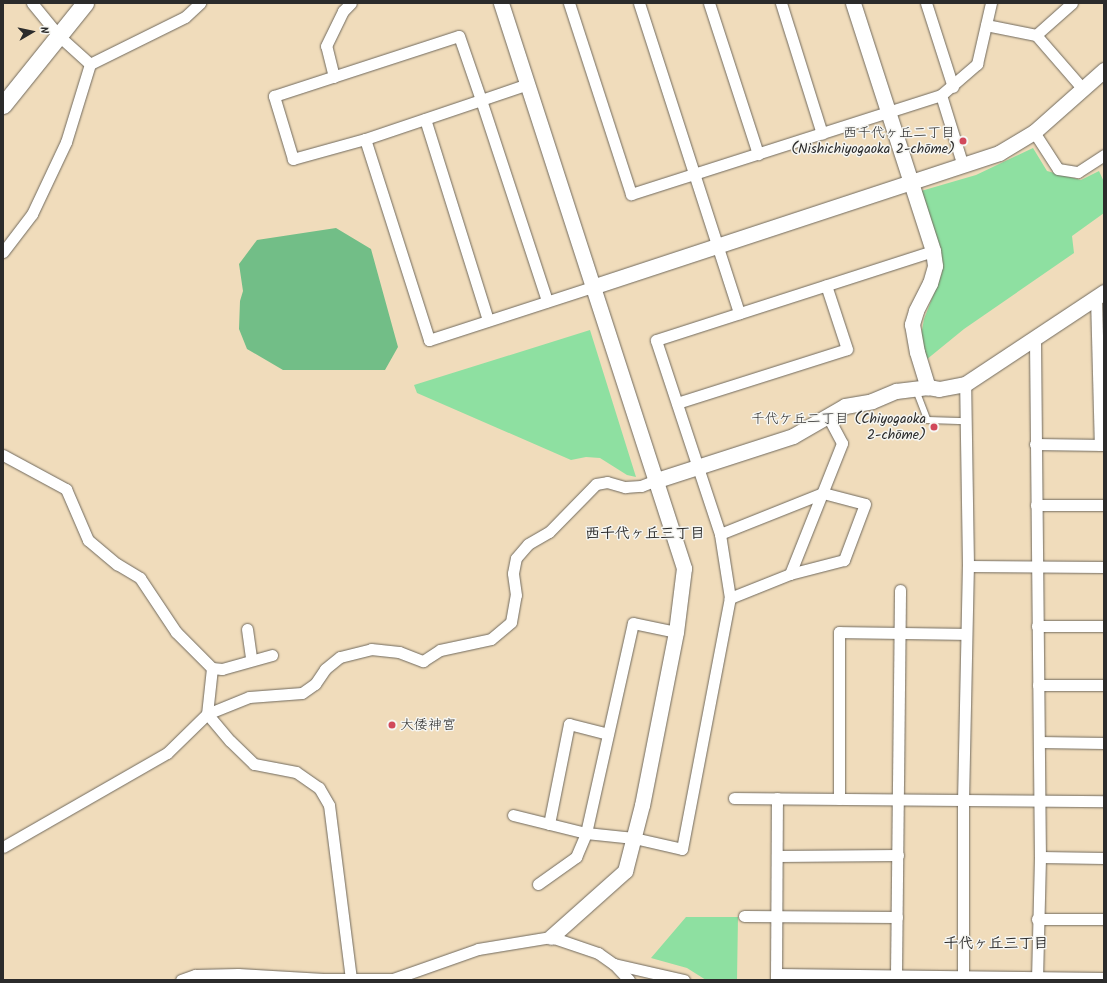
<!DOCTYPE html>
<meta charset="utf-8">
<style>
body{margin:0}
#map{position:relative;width:1107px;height:983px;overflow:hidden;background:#f0dcbb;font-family:Kalam,"Klee One",sans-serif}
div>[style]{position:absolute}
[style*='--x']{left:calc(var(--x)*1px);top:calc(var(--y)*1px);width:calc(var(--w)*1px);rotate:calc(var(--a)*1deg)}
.green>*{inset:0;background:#8ee0a1}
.forest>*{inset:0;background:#72be87}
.roads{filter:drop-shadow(0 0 1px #70695d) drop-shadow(0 0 1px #70695d)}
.lane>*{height:5.5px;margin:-2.75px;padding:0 2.75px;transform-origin:2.75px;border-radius:2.75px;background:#fff}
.street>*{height:11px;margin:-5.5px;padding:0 5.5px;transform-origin:5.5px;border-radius:5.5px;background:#fff}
.secondary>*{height:15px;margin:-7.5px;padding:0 7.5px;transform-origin:7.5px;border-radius:7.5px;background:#fff}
.primary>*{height:17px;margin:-8.5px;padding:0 8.5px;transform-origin:8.5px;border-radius:8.5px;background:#fff}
.dots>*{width:11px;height:11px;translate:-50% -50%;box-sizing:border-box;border:2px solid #f6f6f2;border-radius:50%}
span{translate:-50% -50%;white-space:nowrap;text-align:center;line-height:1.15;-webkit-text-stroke:3px #f6f6f2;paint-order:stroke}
.poi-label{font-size:14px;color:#2b2b2b}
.right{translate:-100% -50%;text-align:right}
.left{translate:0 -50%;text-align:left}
.neighbourhood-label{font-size:15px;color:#2b2b2b;font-weight:700}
.frame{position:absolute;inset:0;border:4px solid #2b2b2b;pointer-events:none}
.north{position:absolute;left:12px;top:12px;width:40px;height:40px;-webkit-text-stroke:3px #f6f6f2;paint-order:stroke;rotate:81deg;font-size:11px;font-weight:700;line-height:16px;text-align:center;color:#2b2b2b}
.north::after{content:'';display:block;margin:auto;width:14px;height:18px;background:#2b2b2b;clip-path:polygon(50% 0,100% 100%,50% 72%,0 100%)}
</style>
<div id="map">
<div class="green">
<i style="clip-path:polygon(1033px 148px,1047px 171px,1081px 180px,1099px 171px,1104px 182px,1104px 213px,1072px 236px,1074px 253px,964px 329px,926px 360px,921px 336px,924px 319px,942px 273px,921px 191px,976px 175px)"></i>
<i style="clip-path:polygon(590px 330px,636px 477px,627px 475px,600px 458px,586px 457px,571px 460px,417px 393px,414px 385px)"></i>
<i style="clip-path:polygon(686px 917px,738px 917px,737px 980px,706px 980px,687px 968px,651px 958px)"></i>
</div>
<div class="forest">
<i style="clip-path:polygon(336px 228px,371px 249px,398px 347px,385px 370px,283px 370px,247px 349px,239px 329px,240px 301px,243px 291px,239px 264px,257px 240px)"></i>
</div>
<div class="roads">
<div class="lane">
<i style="--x:916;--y:389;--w:33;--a:69"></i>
<i style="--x:928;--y:420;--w:38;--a:2"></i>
</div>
<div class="street">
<i style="--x:32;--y:3;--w:43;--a:50.7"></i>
<i style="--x:59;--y:36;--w:42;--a:42.1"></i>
<i style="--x:569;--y:3;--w:201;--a:72"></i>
<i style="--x:631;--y:194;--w:325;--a:-17.7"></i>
<i style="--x:941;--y:95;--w:48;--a:-40.7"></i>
<i style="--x:977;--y:64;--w:63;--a:-77.1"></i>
<i style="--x:639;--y:3;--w:326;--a:72.1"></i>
<i style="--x:709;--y:3;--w:159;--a:72"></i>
<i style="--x:781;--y:3;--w:137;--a:72.6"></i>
<i style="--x:926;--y:3;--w:88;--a:72.2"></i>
<i style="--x:986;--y:25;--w:51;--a:11.3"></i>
<i style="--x:1036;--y:35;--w:72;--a:49"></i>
<i style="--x:1036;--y:35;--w:48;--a:-41.6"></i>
<i style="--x:334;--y:77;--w:32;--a:-104"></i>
<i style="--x:326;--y:46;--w:39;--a:-64"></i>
<i style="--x:343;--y:11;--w:11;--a:-45"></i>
<i style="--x:528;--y:84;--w:50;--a:161.2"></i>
<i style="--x:481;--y:100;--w:122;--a:161.4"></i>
<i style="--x:365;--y:139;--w:75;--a:164.5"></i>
<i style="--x:293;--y:159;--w:66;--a:-106.8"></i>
<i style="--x:274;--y:96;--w:194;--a:-18"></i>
<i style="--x:459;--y:36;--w:68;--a:71"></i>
<i style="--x:481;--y:100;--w:212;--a:71.8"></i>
<i style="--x:941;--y:95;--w:74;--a:72.8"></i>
<i style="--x:425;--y:119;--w:211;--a:72.6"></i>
<i style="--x:1034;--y:132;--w:44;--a:57"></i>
<i style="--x:1058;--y:169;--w:20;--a:9"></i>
<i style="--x:1078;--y:172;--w:31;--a:-33"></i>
<i style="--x:365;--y:139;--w:211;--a:72.3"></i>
<i style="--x:429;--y:340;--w:171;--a:-18"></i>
<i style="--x:3;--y:252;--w:48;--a:-52.7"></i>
<i style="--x:32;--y:214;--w:80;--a:-64.7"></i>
<i style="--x:66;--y:142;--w:82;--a:-72.9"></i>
<i style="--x:90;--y:64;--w:106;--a:-26.3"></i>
<i style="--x:185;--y:17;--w:21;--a:-43"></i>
<i style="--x:1096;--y:297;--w:148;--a:88.5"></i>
<i style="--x:1035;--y:340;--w:517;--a:89.45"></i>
<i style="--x:1040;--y:857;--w:123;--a:91.4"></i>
<i style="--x:677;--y:403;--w:178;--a:-17.6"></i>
<i style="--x:847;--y:349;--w:67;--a:-108.2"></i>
<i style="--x:1035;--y:444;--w:69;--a:0.8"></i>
<i style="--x:3;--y:455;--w:72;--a:28.4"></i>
<i style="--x:66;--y:489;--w:56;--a:66.7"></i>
<i style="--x:88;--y:540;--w:38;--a:40"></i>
<i style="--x:117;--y:564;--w:27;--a:31"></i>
<i style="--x:140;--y:578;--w:65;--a:56.3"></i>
<i style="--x:176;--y:632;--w:51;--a:45"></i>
<i style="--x:212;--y:668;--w:46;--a:96.2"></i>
<i style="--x:207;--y:714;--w:56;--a:135.7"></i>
<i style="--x:167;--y:753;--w:189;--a:150.2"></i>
<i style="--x:1036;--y:505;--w:68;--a:0"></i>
<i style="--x:720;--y:534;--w:111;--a:-21.7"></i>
<i style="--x:823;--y:493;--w:43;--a:14.7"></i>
<i style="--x:865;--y:504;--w:60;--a:110.6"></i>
<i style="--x:844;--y:560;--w:56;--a:165.5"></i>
<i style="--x:790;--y:574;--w:65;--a:158.2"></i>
<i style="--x:968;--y:566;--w:136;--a:0.4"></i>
<i style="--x:790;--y:574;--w:141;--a:-68.3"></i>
<i style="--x:842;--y:443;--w:32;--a:-118"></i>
<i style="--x:1037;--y:626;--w:67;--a:0"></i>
<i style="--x:247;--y:629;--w:30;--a:82"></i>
<i style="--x:212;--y:668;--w:10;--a:6"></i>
<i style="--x:222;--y:669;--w:52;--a:-15.6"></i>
<i style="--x:1038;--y:685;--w:66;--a:0"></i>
<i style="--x:1039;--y:742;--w:65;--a:0.9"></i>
<i style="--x:734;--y:798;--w:370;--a:0.5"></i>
<i style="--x:839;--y:799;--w:167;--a:-90"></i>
<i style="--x:839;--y:632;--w:127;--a:0.9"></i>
<i style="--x:513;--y:815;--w:75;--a:13.9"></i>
<i style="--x:586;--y:833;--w:48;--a:5.9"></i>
<i style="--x:634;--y:838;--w:49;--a:12.9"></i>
<i style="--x:682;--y:849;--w:256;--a:-79.2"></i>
<i style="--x:730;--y:598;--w:65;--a:-98.9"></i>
<i style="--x:720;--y:534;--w:204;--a:-108.3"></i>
<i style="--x:656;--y:340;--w:291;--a:-17.8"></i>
<i style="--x:549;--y:824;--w:102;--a:-78.7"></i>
<i style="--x:569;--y:724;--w:40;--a:14.4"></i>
<i style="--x:777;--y:856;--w:121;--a:-0.5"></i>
<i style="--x:1040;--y:857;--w:64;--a:0.9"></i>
<i style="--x:538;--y:884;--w:47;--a:-35.4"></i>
<i style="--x:576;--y:857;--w:26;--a:-67"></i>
<i style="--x:586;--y:833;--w:215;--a:-77.4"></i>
<i style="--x:633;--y:623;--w:44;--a:11.8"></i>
<i style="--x:744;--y:916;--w:153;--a:0.4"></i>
<i style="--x:1037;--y:919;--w:67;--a:0"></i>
<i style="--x:614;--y:964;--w:72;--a:12.9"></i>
<i style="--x:776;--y:974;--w:328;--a:0.7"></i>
<i style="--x:896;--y:975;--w:385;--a:-89.4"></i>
<i style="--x:351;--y:979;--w:175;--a:-97.2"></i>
<i style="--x:329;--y:805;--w:20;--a:-120"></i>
<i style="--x:319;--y:788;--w:28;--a:-145"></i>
<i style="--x:296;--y:772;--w:43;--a:-169.2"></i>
<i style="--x:254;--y:764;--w:33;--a:-136"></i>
<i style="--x:230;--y:741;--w:35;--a:-130"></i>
<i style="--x:207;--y:714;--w:45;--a:-22"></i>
<i style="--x:249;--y:697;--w:53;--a:-4.3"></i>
<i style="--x:302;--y:693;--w:16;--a:-35"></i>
<i style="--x:315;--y:684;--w:18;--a:-56"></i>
<i style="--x:325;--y:669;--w:19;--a:-39"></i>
<i style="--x:340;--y:657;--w:32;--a:-14"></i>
<i style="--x:371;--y:649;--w:28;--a:6"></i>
<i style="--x:399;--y:652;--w:26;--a:21"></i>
<i style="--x:423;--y:661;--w:20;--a:-33"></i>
<i style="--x:440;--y:650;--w:52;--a:-12.2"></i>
<i style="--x:491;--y:639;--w:26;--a:-40"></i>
<i style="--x:511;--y:622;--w:27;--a:-80"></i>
<i style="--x:516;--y:595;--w:22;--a:-98"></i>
<i style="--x:513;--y:573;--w:15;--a:-79"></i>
<i style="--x:516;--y:558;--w:18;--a:-49"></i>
<i style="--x:528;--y:544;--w:24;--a:-30"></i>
<i style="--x:549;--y:532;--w:67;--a:-45.6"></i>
<i style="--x:596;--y:484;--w:11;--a:-10"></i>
<i style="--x:607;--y:482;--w:19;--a:16"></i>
<i style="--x:625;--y:487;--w:16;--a:-4"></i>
<i style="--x:641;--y:486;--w:14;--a:-21"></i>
<i style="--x:181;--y:980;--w:15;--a:-20"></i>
<i style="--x:195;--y:975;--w:43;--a:-1.3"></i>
<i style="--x:238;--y:974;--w:85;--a:3.4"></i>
<i style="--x:323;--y:979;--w:70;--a:0"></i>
<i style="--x:393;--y:979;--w:90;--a:-19.4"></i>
<i style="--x:478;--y:949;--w:74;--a:-9.3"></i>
<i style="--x:551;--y:937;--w:50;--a:18.8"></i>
<i style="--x:598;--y:953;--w:19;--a:35"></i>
<i style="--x:614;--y:964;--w:22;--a:47"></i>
<i style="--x:776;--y:980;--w:182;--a:-89.7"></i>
<i style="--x:963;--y:980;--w:179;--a:-90"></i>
<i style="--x:963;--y:801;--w:235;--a:-88.8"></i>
<i style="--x:968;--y:566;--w:182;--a:-90.9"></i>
</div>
<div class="secondary">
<i style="--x:501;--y:3;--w:594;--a:72.05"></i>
<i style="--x:684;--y:568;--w:64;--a:97.1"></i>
<i style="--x:676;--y:632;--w:176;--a:101.1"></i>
<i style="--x:642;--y:805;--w:68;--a:104.4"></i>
<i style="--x:625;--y:871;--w:99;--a:138.3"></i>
<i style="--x:853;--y:3;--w:261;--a:72.1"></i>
<i style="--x:933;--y:251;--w:15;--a:82"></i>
<i style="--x:935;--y:266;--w:18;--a:106"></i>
<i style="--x:930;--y:283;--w:31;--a:117"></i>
<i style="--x:916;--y:311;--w:14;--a:107"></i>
<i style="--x:912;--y:324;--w:28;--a:80"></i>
<i style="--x:917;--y:352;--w:37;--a:73"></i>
<i style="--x:592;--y:287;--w:428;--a:-18.2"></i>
<i style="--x:999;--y:153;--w:41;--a:-31"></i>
<i style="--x:1034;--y:132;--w:94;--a:-41.5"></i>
<i style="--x:654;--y:481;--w:146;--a:-17.9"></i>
<i style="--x:793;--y:436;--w:60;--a:-30"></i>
<i style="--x:845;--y:406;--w:27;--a:-10"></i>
<i style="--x:872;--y:401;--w:26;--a:-23"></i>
<i style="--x:896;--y:391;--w:32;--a:-7"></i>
<i style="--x:928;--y:387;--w:11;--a:10"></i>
<i style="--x:939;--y:389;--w:26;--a:-11"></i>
<i style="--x:965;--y:384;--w:167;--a:-33.5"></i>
</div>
<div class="primary">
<i style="--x:3;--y:105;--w:131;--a:-51.2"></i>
</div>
</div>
<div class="dots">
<i style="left:963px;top:141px;background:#d1495b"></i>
<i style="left:934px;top:427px;background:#d1495b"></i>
<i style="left:392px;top:725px;background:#d1495b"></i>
</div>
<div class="poi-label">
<span class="right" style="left:955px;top:141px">西千代ヶ丘二丁目<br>(Nishichiyogaoka 2-chōme)</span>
<span class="right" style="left:926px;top:427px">千代ケ丘二丁目 (Chiyogaoka<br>2-chōme)</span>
<span class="left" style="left:400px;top:725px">大倭神宮</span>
</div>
<div class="neighbourhood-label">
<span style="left:645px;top:535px">西千代ヶ丘三丁目</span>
<span style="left:996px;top:945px">千代ヶ丘三丁目</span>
</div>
<div class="frame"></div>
<div class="north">N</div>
</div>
